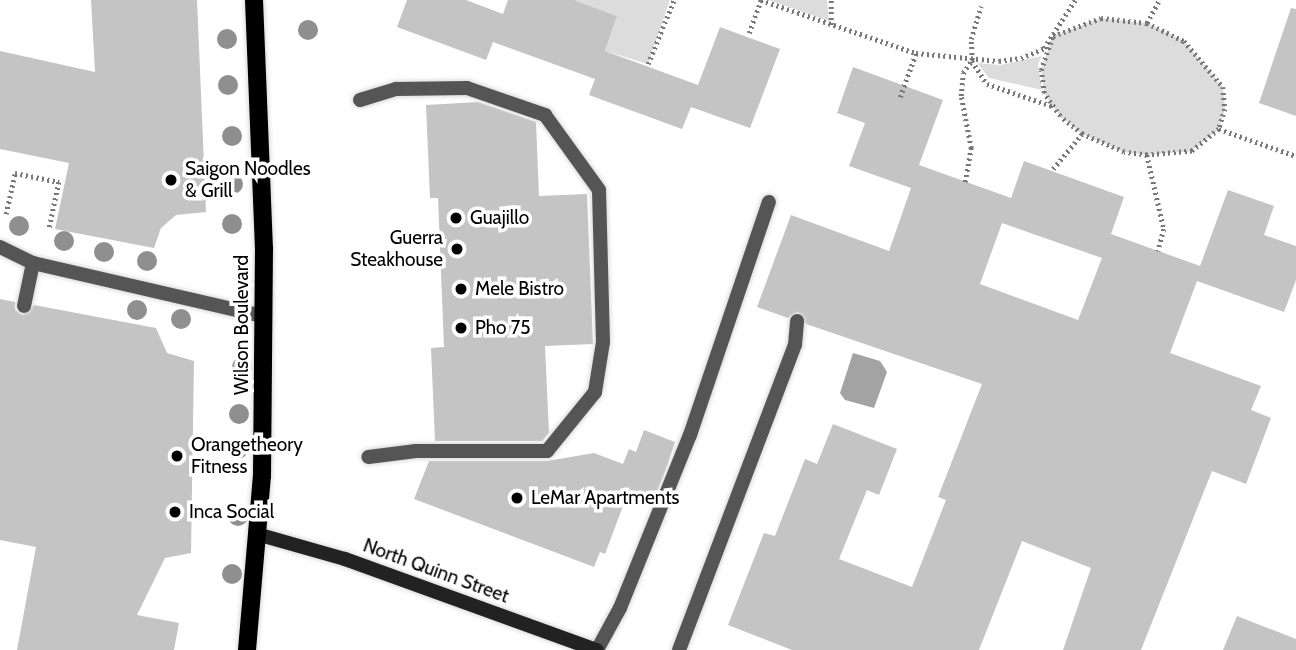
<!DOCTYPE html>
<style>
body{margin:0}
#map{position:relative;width:1296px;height:650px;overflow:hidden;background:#fff;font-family:Cabin,sans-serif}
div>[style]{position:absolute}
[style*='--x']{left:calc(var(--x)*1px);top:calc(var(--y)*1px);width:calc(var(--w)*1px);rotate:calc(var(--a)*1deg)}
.green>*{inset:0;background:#dcdcdc}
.water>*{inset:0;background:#a3a3a3}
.building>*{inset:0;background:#c4c4c4}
.path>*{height:4.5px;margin-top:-2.25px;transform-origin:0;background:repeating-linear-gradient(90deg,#777 0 2px,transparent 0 5.5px)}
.roads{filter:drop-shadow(0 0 2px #dbdbdb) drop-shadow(0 0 2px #dbdbdb)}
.lane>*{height:14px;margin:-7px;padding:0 7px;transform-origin:7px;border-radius:7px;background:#555}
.street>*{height:14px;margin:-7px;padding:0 7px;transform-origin:7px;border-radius:7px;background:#555}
.secondary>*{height:14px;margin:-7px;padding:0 7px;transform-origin:7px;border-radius:7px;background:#222}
.primary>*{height:18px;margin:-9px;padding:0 9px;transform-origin:9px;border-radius:9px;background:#000}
.trees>*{width:20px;height:20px;margin:-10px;border-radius:50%;background:#8f8f8f}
.dots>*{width:19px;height:19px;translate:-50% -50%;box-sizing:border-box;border:4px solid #fff;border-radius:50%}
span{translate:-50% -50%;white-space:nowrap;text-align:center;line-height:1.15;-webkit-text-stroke:7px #fff;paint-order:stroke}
.poi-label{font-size:19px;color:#000}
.left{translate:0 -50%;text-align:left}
.right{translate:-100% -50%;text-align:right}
.street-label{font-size:19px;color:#000}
</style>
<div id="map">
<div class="green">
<i style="clip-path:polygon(574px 0,670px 0,648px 64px,605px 51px,617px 16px)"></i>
<i style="clip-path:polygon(769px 0,827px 0,829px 21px)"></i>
<i style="clip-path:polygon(1101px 18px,1147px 23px,1184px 41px,1223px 87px,1225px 109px,1219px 129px,1192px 151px,1147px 155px,1124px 152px,1082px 134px,1060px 116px,1044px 93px,1041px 70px,1053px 36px)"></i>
<i style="clip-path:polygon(1042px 56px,1038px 64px,1042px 90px,989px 78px,977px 63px,1000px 65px)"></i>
</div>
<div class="water">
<i style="clip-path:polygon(853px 353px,880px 361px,887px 372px,874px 408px,845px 400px,840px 393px)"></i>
</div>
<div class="building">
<i style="clip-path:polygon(91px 0,197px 0,206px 212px,176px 215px,161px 228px,154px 248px,55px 229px,69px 163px,0 149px,0 51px,95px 72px)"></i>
<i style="clip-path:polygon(407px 0,466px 0,503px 14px,508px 0,574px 0,617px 16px,605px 51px,698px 85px,720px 27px,780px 49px,750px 128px,691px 107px,682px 129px,589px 95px,595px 79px,493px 42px,486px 60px,397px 27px)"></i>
<i style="clip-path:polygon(1291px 8px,1296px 9px,1296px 116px,1259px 103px)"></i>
<i style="clip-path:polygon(evenodd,853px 67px,943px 100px,919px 165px,1011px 198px,1024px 161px,1124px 197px,1111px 234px,1200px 266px,1228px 190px,1274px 206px,1264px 235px,1296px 246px,1296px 280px,1284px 312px,1197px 281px,1170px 353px,1261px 386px,1251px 410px,1271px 418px,1246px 484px,1212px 471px,1141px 650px,1063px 650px,1091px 568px,1022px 541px,979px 650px,792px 650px,728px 625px,764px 533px,775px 536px,805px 459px,817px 464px,833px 424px,897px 449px,879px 495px,867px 490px,839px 559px,912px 587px,946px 500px,938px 497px,982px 384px,806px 324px,798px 312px,788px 318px,757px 307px,791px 215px,889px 251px,911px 188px,849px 166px,865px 123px,837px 113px,853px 67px,1002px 223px,1102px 258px,1078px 320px,980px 284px,1002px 223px)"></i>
<i style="clip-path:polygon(478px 102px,536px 122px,539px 196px,587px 194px,593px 344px,545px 346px,549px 433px,542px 441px,435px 441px,431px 348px,444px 347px,438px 198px,430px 198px,426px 105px)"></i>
<i style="clip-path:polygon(0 299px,15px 302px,15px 310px,23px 315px,34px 305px,156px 328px,167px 353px,194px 361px,191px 553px,165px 558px,137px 615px,179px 623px,174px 650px,17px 650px,36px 547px,0 540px)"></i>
<i style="clip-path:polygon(644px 430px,675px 442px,666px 469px,654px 499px,629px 490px,605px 554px,600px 552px,594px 567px,414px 499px,429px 461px,547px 461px,594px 453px,623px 464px,629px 449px,636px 452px)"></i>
<i style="clip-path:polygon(1237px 616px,1296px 639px,1296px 650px,1223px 650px)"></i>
</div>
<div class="path">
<i style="--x:761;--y:0;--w:164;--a:18.9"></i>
<i style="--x:916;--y:53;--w:83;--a:5.5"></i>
<i style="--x:999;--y:61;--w:22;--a:-8"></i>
<i style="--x:1021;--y:58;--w:25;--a:-23"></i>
<i style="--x:1044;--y:48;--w:57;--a:-57.1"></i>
<i style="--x:1101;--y:18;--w:46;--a:6.2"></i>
<i style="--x:1147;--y:23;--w:41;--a:25.9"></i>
<i style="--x:1184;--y:41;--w:60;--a:49.7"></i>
<i style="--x:1223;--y:87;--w:22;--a:85"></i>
<i style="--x:1225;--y:109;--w:21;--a:107"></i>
<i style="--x:1219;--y:129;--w:35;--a:141"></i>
<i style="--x:1192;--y:151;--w:45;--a:174.9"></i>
<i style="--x:1147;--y:155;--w:23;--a:-173"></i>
<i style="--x:1124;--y:152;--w:46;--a:-156.8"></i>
<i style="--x:1082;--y:134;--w:28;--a:-141"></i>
<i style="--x:1060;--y:116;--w:28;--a:-125"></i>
<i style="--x:1044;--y:93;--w:23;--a:-97"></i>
<i style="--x:1041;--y:70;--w:36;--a:-71"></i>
<i style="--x:1053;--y:36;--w:51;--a:-20.6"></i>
<i style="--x:1147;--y:23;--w:26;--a:-62"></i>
<i style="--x:831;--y:25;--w:25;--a:-90"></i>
<i style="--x:749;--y:33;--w:35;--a:-70"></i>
<i style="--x:972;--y:61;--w:27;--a:57"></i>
<i style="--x:987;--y:84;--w:69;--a:18.7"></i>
<i style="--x:648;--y:64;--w:69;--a:-67.9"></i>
<i style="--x:900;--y:97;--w:47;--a:-70"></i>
<i style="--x:1219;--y:129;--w:82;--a:19.3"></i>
<i style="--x:1147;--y:155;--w:76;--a:77.1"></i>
<i style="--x:1164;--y:229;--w:23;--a:105"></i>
<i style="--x:1053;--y:169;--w:45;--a:-50.4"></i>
<i style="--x:965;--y:182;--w:35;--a:-80"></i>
<i style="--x:971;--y:148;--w:53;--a:-100.9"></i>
<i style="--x:961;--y:96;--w:23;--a:-85"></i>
<i style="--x:963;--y:73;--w:16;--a:-55"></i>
<i style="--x:972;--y:60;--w:21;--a:-93"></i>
<i style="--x:971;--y:39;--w:34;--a:-73"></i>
<i style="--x:6;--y:214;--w:42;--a:-77.6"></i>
<i style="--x:15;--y:173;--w:45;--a:11.6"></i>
<i style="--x:59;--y:182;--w:49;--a:101.8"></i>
</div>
<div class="roads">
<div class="lane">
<i style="--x:360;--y:100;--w:38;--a:-17"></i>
<i style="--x:396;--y:89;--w:71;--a:-0.8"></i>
<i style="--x:467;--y:88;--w:83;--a:19.1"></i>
<i style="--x:545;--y:115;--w:92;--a:54.2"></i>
<i style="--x:599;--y:190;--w:152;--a:88.5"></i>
<i style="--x:603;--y:342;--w:51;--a:99.1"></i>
<i style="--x:595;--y:392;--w:76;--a:129.1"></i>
<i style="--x:547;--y:451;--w:131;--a:180"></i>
<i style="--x:416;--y:451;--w:48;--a:172.9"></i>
<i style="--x:24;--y:306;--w:44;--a:-78.2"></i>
<i style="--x:597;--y:650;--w:48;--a:-61.3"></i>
<i style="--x:620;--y:608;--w:187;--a:-68"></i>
<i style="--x:690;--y:435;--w:246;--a:-71.3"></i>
<i style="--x:679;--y:650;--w:326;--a:-69.2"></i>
<i style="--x:795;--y:345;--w:24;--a:-85"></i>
</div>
<div class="street">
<i style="--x:0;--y:247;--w:37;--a:26"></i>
<i style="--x:33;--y:263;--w:236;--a:13"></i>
</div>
<div class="secondary">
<i style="--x:260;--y:535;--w:88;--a:15.8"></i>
<i style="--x:345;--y:559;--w:268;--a:19.9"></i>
</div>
<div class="primary">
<i style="--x:247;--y:650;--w:175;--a:-85.1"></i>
<i style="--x:262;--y:476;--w:227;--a:-89.5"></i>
<i style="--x:264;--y:249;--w:249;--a:-92.3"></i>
</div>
</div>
<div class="trees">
<i style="left:308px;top:30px"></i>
<i style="left:227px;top:39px"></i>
<i style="left:228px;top:85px"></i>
<i style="left:232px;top:136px"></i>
<i style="left:233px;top:184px"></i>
<i style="left:232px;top:224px"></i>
<i style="left:19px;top:226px"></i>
<i style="left:64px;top:241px"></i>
<i style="left:104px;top:252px"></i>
<i style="left:147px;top:261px"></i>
<i style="left:137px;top:310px"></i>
<i style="left:181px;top:319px"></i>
<i style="left:242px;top:367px"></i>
<i style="left:239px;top:414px"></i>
<i style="left:238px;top:449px"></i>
<i style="left:238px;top:516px"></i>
<i style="left:232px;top:574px"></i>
</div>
<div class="dots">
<i style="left:171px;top:180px;background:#000"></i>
<i style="left:456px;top:218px;background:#000"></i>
<i style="left:457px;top:249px;background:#000"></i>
<i style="left:461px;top:289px;background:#000"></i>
<i style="left:461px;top:328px;background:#000"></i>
<i style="left:177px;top:456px;background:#000"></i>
<i style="left:517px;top:498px;background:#000"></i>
<i style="left:175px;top:512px;background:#000"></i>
</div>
<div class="poi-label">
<span class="left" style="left:185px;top:180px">Saigon Noodles<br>&amp; Grill</span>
<span class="left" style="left:470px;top:218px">Guajillo</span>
<span class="right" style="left:443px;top:249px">Guerra<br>Steakhouse</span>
<span class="left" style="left:475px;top:289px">Mele Bistro</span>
<span class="left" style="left:475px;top:328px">Pho 75</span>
<span class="left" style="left:191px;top:456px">Orangetheory<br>Fitness</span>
<span class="left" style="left:531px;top:498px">LeMar Apartments</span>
<span class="left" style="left:189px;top:512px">Inca Social</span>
</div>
<div class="street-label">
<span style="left:242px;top:325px;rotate:-90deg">Wilson Boulevard</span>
<span style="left:436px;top:571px;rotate:20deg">North Quinn Street</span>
</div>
</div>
